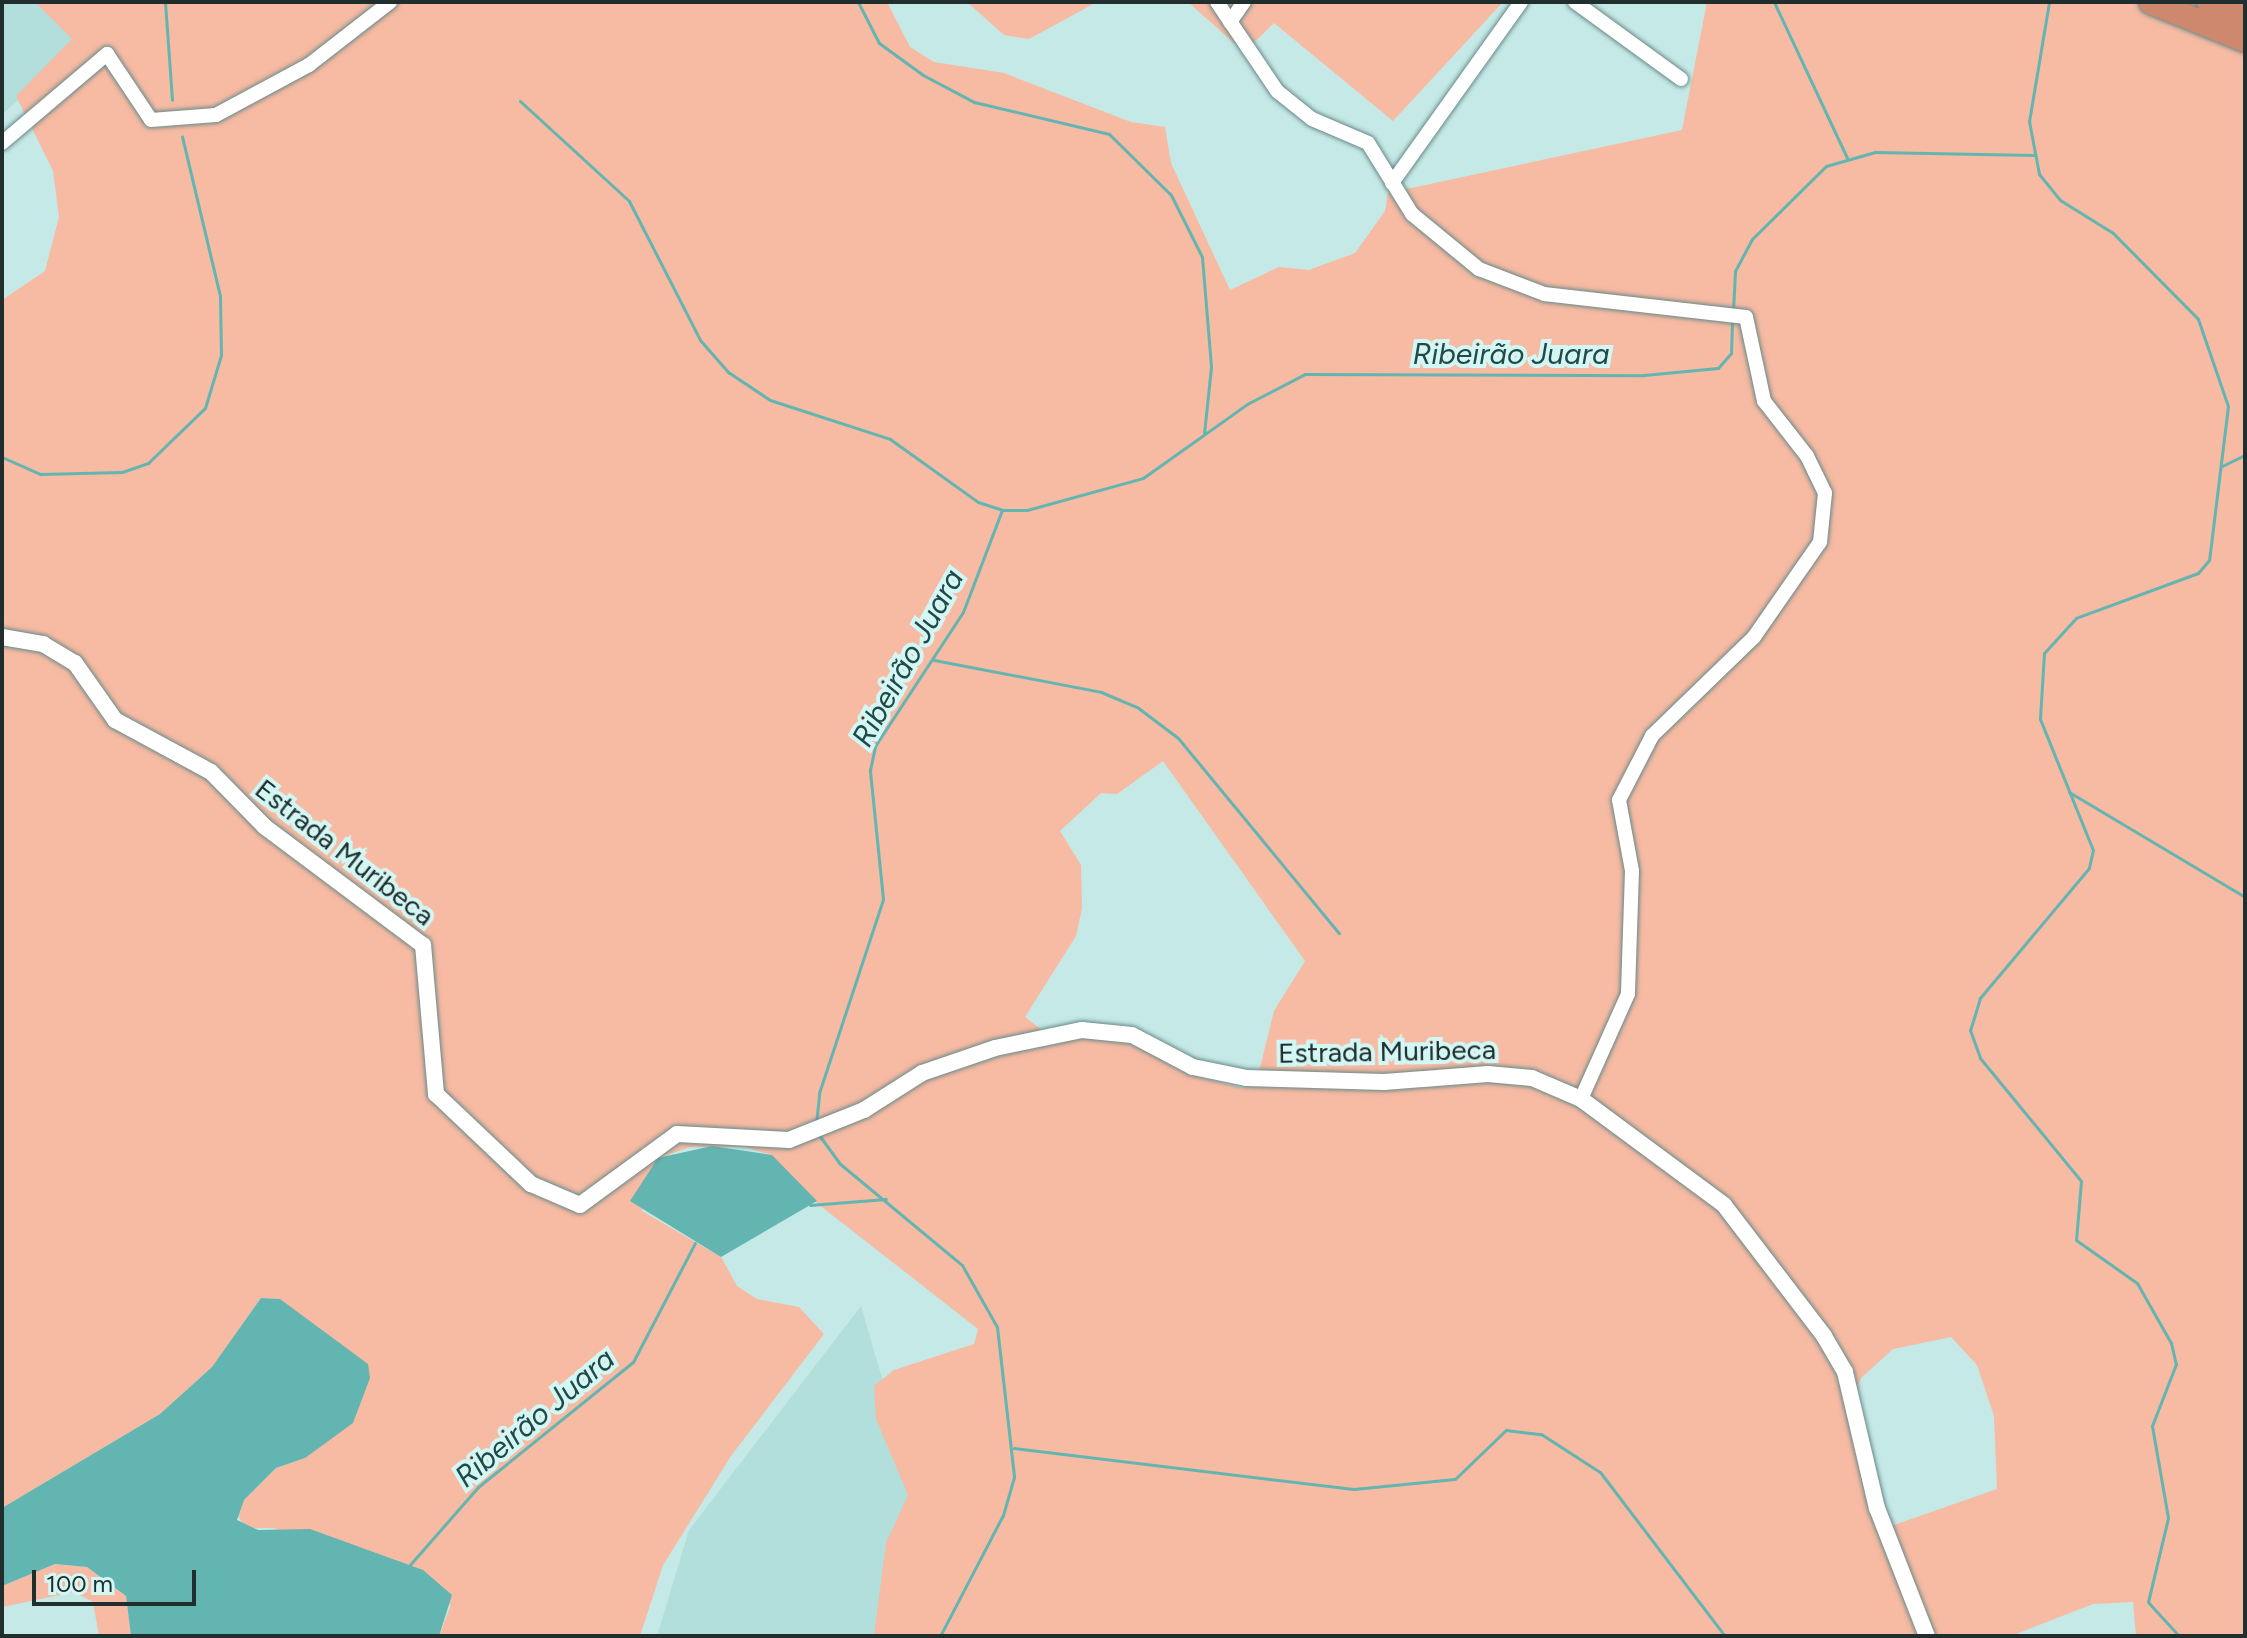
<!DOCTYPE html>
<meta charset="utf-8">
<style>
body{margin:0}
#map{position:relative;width:2247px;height:1638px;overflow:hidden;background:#c5e9e6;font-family:Figtree,sans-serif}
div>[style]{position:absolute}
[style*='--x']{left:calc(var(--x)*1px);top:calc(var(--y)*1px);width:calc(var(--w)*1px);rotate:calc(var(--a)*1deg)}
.built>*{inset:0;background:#b2dfdc}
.green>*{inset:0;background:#f7baa3}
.water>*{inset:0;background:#63b5b1}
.stream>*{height:3px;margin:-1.5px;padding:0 1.5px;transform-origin:1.5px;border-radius:1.5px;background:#63b5b1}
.roads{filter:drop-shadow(0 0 2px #688a88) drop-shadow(0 0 2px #688a88)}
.minor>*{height:14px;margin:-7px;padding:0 7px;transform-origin:7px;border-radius:7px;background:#fff}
.tertiary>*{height:16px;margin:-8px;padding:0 8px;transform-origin:8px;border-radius:8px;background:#fff}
.motorway>*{height:24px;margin:-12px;padding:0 12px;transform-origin:12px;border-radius:12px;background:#ce886d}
span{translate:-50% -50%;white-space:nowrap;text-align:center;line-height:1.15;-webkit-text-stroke:8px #d2f7f4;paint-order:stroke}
.street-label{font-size:28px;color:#202e2d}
.water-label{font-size:30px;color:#224947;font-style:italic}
.frame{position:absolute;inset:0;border:4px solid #202e2d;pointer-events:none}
.scale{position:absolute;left:32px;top:1570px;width:164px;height:36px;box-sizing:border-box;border:4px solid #202e2d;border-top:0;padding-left:10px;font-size:24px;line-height:28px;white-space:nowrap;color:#202e2d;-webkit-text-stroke:6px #d2f7f4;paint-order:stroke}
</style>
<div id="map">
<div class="built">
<i style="clip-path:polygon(2px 2px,65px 2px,92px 31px,2px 115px)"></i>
<i style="clip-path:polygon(861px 1306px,918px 1502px,876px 1636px,657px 1636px,689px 1530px)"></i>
</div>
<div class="green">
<i style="clip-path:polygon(evenodd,35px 2px,887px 2px,910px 47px,934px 62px,1004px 73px,1131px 122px,1165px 127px,1171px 163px,1230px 290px,1279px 267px,1309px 270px,1355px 253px,1385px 211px,1388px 193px,1682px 130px,1707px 2px,2245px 2px,2245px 1636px,2136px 1636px,2133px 1602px,2093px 1604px,2011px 1636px,874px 1636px,886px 1543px,908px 1495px,876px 1419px,874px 1386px,894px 1370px,974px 1344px,978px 1329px,795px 1186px,772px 1155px,744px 1147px,690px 1147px,658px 1158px,642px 1211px,721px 1257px,737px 1286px,757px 1299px,799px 1307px,824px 1334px,731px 1456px,663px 1565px,640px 1636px,439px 1636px,451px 1605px,274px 1528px,245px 1528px,236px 1511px,244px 1500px,276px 1468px,305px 1458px,280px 1299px,261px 1298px,212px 1367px,160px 1414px,2px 1508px,2px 300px,45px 271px,59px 217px,53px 171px,16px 96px,72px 39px,35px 2px,1163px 761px,1305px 961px,1274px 1011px,1259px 1072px,1243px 1088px,1199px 1077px,1099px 1023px,1065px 1032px,1042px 1030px,1025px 1017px,1076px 936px,1082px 908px,1081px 865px,1060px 831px,1101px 793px,1117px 794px,1163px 761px,35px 2px,1951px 1337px,1977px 1365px,1994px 1416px,1997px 1489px,1891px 1526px,1853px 1400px,1861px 1378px,1893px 1349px,1951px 1337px)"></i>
<i style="clip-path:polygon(967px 2px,1097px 2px,1029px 39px,1004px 35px)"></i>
<i style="clip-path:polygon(1188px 2px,1503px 2px,1393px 121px,1274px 23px,1244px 52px)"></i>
<i style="clip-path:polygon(55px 1564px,87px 1567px,126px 1596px,131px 1636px,99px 1636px,93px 1602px,74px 1592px,2px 1607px,2px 1586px)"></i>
</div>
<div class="water">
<i style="clip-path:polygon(712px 1146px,772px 1155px,817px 1201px,721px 1257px,630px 1201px,658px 1158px)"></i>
<i style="clip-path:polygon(261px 1298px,280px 1299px,368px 1364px,370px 1378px,353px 1423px,305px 1458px,276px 1468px,244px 1500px,237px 1520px,258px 1530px,310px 1529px,423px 1570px,452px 1595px,439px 1636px,131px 1636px,126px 1596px,87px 1567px,55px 1564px,2px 1586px,2px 1508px,160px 1414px,212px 1367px)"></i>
</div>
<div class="stream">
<i style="--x:165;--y:2;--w:98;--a:85.9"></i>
<i style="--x:858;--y:2;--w:46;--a:62.9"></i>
<i style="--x:879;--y:43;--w:54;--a:36"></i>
<i style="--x:923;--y:75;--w:58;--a:27.9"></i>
<i style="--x:974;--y:102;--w:139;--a:13.3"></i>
<i style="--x:1109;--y:134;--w:87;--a:44.5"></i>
<i style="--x:1171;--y:195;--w:69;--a:63.4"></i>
<i style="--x:1202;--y:257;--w:110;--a:85.3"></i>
<i style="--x:1211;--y:367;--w:67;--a:96"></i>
<i style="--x:1774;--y:2;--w:172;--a:64.9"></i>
<i style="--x:2049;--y:2;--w:121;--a:99.5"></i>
<i style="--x:2029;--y:121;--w:54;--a:79.3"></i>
<i style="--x:2039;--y:174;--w:33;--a:51"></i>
<i style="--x:2060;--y:200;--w:62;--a:31.9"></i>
<i style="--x:2113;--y:233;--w:121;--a:45.3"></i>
<i style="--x:2198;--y:319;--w:92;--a:71"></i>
<i style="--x:2228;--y:406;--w:155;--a:97"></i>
<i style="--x:2209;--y:560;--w:17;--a:130"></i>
<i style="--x:2198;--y:573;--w:130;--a:159.8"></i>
<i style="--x:2076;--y:618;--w:47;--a:132.4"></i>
<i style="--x:2044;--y:653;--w:66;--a:93.5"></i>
<i style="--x:2040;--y:719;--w:141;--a:68"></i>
<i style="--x:2093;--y:850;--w:18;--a:103"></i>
<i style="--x:2089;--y:868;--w:170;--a:130"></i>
<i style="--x:1980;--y:998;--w:34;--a:107"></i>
<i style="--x:1970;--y:1030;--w:30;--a:70"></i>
<i style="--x:1980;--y:1058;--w:159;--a:50.6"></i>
<i style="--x:2081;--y:1181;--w:59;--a:94.8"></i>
<i style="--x:2076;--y:1240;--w:75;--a:35.2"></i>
<i style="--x:2137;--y:1283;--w:69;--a:60.5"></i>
<i style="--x:2171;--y:1343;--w:22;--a:77"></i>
<i style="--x:2176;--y:1364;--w:66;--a:111.2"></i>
<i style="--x:2152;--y:1426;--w:93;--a:80.1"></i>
<i style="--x:2168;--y:1518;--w:86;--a:103.4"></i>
<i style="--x:2148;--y:1602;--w:46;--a:47.6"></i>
<i style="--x:520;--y:101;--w:148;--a:42.5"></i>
<i style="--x:629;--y:201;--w:156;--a:62.9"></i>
<i style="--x:700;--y:340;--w:43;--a:48.8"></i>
<i style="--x:728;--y:372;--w:50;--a:33.7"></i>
<i style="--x:770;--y:400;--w:126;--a:18"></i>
<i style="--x:890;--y:439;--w:108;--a:35.6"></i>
<i style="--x:978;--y:502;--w:25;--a:18"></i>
<i style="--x:1002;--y:510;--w:25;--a:0"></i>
<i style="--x:1027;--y:510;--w:120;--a:-15.4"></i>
<i style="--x:1143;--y:478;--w:128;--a:-35.4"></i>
<i style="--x:1247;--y:404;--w:65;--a:-27.3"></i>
<i style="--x:1305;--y:374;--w:339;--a:0.2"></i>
<i style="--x:1644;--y:375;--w:74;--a:-5.4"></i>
<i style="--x:1718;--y:368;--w:20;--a:-49"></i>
<i style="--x:1731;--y:353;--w:34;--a:-88"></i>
<i style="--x:1733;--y:311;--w:40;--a:-87.1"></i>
<i style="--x:1735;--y:271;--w:36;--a:-62"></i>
<i style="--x:1752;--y:239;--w:104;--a:-44.6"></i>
<i style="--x:1826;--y:166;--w:51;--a:-15.9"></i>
<i style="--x:1875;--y:152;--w:160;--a:1.1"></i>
<i style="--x:2;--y:457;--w:42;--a:24.1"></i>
<i style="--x:40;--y:474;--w:82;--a:-1.4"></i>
<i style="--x:122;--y:472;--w:28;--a:-19"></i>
<i style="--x:148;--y:463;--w:79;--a:-44"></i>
<i style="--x:205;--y:408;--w:55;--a:-73.2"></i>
<i style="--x:221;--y:355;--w:59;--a:-91"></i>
<i style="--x:220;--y:296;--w:164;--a:-103.4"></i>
<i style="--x:2222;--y:466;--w:25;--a:-26"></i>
<i style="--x:934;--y:660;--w:170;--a:10.8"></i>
<i style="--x:1101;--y:692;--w:39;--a:23"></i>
<i style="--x:1137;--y:707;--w:51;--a:37.1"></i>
<i style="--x:1178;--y:738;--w:253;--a:50.5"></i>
<i style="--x:2069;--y:792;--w:205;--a:30.8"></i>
<i style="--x:816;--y:1124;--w:31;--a:-84"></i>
<i style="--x:819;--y:1093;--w:204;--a:-71.7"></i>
<i style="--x:883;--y:899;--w:130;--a:-95.8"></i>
<i style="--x:870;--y:770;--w:25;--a:-78"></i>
<i style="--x:875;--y:746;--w:160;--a:-56.7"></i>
<i style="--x:963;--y:612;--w:109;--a:-69.1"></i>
<i style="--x:819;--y:1135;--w:34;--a:54"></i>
<i style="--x:839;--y:1163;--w:160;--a:39.7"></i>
<i style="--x:962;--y:1265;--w:71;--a:60.6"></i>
<i style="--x:997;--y:1327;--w:151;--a:83.5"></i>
<i style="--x:1014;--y:1477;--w:40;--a:106"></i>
<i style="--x:1003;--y:1515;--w:136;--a:117.5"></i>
<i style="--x:810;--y:1205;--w:76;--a:-4.5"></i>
<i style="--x:1014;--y:1448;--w:342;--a:6.9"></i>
<i style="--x:1354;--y:1489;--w:101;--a:-5.7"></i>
<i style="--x:1455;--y:1479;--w:71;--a:-43.9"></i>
<i style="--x:1506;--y:1430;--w:35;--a:7"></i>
<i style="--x:1541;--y:1434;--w:70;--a:32.8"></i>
<i style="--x:1600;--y:1472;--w:206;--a:52.7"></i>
<i style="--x:408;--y:1567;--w:106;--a:-48.8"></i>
<i style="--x:478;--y:1487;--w:199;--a:-38.9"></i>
<i style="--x:633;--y:1362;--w:134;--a:-62.5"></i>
</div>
<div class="roads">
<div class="minor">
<i style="--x:1217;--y:2;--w:107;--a:56"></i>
<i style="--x:1277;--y:91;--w:45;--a:38.7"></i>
<i style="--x:1312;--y:119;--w:61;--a:23.2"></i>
<i style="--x:1368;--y:143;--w:84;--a:58.2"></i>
<i style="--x:1412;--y:214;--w:87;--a:39.4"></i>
<i style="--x:1479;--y:269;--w:70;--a:21"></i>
<i style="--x:1544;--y:294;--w:203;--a:6.5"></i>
<i style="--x:1746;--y:317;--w:86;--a:77.9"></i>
<i style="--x:1764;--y:401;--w:70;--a:52"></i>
<i style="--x:1807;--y:456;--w:41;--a:64.1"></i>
<i style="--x:1825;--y:493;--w:49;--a:95.8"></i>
<i style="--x:1820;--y:542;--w:116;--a:124.8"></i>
<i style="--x:1754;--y:637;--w:142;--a:135.9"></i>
<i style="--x:1652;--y:736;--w:72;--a:117.3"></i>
<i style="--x:1619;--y:800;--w:72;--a:79.6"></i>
<i style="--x:1632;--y:871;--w:123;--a:91.9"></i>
<i style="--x:1628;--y:994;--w:115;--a:114.1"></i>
<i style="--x:1575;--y:2;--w:131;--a:36"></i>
<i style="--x:1230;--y:22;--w:24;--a:-55"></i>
<i style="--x:2;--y:143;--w:138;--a:-40.3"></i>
<i style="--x:107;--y:54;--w:79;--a:56.3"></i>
<i style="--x:151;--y:120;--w:65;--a:-4.4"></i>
<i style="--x:216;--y:115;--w:106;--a:-28.3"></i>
<i style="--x:309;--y:65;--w:103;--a:-37.9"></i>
<i style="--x:1392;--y:183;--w:222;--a:-54.5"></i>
</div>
<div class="tertiary">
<i style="--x:2;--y:637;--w:42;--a:9.7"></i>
<i style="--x:43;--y:644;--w:37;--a:31"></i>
<i style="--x:75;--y:663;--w:70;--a:54.9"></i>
<i style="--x:115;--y:720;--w:109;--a:28.4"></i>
<i style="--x:211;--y:772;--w:77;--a:45.5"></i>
<i style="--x:265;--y:827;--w:197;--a:36.8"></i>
<i style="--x:423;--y:945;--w:150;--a:85"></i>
<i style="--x:436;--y:1094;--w:131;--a:43.5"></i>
<i style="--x:531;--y:1184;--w:53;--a:23.2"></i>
<i style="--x:580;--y:1205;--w:120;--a:-36.2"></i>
<i style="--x:677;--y:1134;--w:112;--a:3.1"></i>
<i style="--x:789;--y:1140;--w:81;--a:-21.8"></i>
<i style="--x:864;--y:1110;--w:69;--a:-32.5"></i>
<i style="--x:922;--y:1073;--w:77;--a:-18.9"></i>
<i style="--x:995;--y:1048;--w:89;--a:-11.7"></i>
<i style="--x:1082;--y:1030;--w:50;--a:5.7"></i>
<i style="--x:1132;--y:1035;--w:69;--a:27.7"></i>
<i style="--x:1193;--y:1067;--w:54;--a:11.7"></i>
<i style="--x:1246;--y:1078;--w:138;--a:1.7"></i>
<i style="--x:1384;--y:1082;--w:104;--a:-4.4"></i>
<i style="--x:1488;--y:1074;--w:44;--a:5.2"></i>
<i style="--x:1532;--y:1078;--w:53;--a:23.2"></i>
<i style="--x:1581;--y:1099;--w:178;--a:36.5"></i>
<i style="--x:1724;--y:1205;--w:165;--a:52.6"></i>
<i style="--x:1824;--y:1336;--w:42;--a:59.7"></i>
<i style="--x:1845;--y:1372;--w:140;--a:76.8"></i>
<i style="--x:1877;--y:1508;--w:137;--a:68.7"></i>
</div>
<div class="motorway">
<i style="--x:2151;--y:2;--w:101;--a:22"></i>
<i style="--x:2209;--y:2;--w:39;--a:21"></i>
</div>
</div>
<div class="street-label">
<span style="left:345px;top:852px;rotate:38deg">Estrada Muribeca</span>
<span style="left:1387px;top:1051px;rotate:-1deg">Estrada Muribeca</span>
</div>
<div class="water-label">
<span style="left:1511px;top:354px">Ribeirão Juara</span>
<span style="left:908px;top:658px;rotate:-61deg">Ribeirão Juara</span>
<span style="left:535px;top:1418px;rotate:-40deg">Ribeirão Juara</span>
</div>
<div class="frame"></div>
<div class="scale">100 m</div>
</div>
